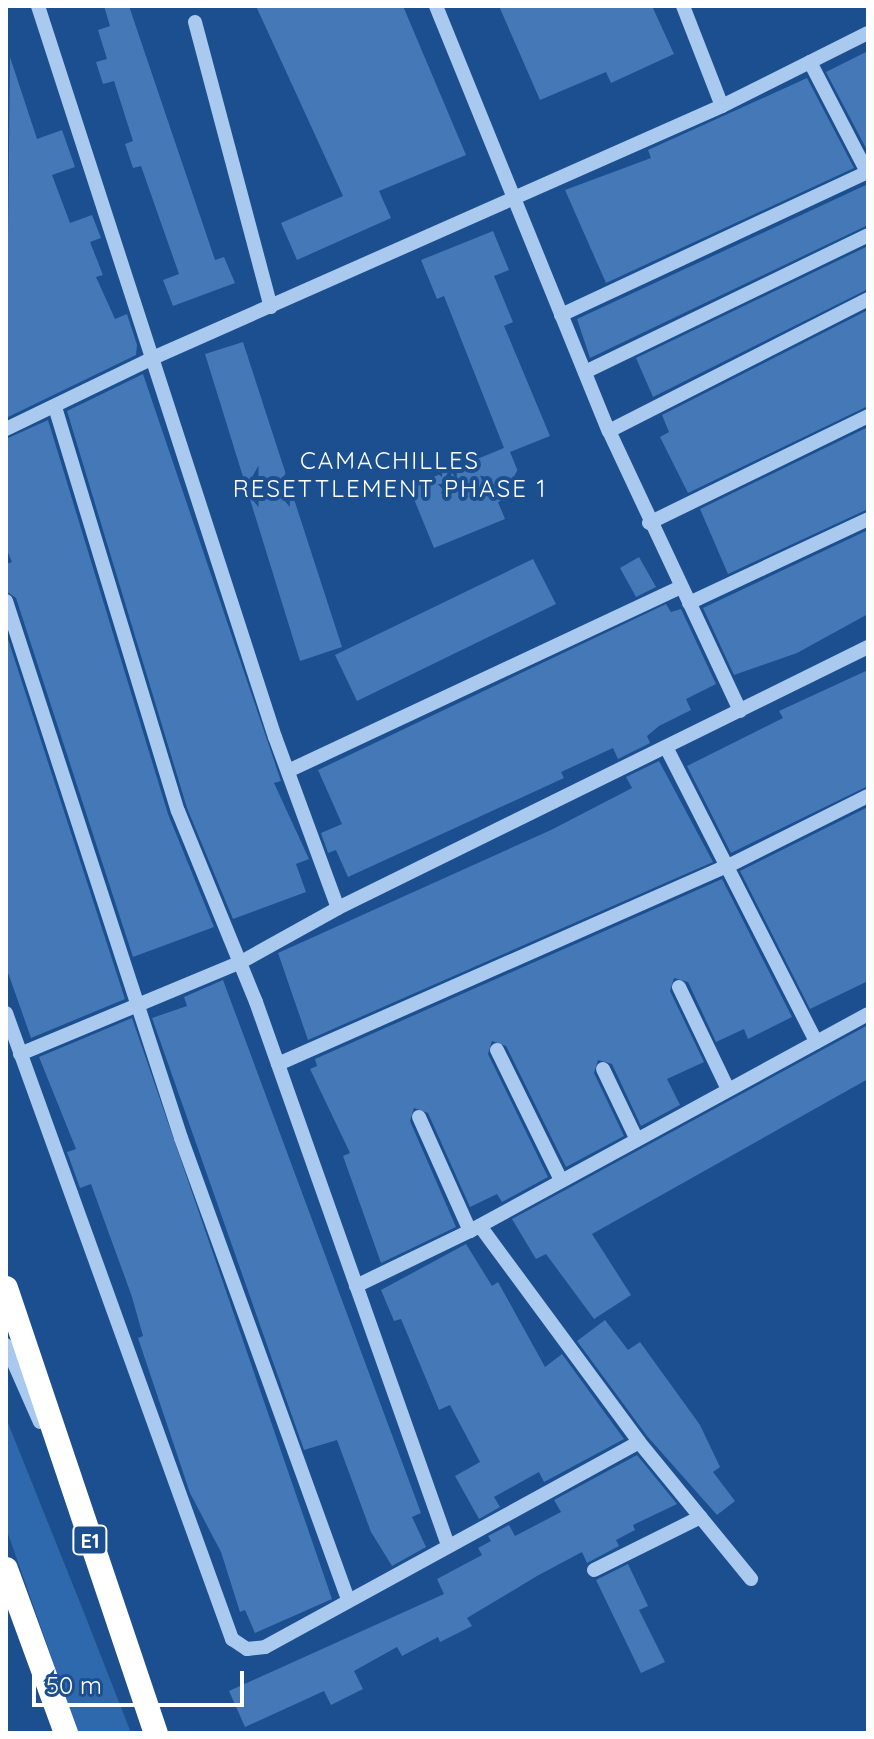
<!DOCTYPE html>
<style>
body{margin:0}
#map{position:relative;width:874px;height:1739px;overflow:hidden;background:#1b4f8f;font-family:Quicksand,sans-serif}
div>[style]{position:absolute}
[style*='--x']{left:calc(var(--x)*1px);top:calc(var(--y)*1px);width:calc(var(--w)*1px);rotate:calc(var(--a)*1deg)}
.green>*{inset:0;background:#2e69ad}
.building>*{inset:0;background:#4478b7}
.minor>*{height:14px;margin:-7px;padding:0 7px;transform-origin:7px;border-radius:7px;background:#a9c9ee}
.highway>*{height:24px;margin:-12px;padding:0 12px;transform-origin:12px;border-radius:12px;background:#fff}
span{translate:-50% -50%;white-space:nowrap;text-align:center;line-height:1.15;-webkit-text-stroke:8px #1b4f8f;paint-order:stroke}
.shield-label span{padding:2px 6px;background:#1b4f8f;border:2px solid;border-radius:6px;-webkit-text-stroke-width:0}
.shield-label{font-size:20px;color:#fff;font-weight:700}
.neighbourhood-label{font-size:24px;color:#fff;letter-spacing:2px}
.frame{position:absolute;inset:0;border:8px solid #fff;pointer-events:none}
.scale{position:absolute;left:32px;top:1671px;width:212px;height:36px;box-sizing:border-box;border:4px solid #fff;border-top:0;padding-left:10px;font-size:24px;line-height:28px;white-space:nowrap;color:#fff;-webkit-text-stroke:6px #1b4f8f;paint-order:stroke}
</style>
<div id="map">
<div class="green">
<i style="clip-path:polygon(6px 1418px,83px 1610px,131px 1733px,78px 1733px,6px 1528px)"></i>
</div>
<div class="building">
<i style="clip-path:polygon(104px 6px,129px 6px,215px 260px,224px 257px,235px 283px,173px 306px,163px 280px,179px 274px,141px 166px,133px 168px,125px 144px,133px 141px,114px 81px,103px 84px,96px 62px,107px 59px,98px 30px,110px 26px)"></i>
<i style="clip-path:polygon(256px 6px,403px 6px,466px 155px,379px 191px,391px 218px,297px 260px,281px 223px,343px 196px)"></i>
<i style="clip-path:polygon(499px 6px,652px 6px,674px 54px,611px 83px,606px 72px,540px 100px)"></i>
<i style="clip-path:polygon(868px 51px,868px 152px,826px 72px)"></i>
<i style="clip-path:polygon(10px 57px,37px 139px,62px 130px,75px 167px,52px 175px,70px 223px,92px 215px,101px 238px,90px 242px,103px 275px,96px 277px,115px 319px,127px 314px,137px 345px,136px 355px,6px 418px)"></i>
<i style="clip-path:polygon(807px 78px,854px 168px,606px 283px,565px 190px,651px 158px,648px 150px)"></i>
<i style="clip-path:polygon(868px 184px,868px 225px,590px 358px,577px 319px)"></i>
<i style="clip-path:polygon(493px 231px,509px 270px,494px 276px,513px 322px,504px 326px,550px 436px,510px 452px,526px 491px,498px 502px,505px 519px,434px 548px,409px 487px,504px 448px,444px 296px,437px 299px,421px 260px)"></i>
<i style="clip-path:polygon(868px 246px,868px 289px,653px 397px,636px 358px)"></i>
<i style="clip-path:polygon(868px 310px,868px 406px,688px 493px,660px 437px,669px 432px,662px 415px)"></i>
<i style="clip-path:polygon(243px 342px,342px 647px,300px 661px,205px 354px)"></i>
<i style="clip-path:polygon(143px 374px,281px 781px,274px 783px,309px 859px,296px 864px,306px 892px,233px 919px,187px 808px,67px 411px)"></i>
<i style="clip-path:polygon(48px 420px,168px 814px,214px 927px,133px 957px,16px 598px,6px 591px,6px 564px,12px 562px,6px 548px,6px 439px)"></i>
<i style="clip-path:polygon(868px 427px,868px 509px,728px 574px,700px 509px)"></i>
<i style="clip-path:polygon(868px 530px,868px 614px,797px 653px,734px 675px,703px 608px)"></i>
<i style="clip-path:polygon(639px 557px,656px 587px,636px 597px,620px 568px)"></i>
<i style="clip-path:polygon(533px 559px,556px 604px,357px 701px,335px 655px)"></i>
<i style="clip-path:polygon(666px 604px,671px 612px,681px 609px,716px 684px,686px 699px,691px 710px,659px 726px,647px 736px,650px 743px,618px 759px,613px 748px,561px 772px,564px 778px,348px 877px,336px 850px,328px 853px,321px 833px,342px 824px,318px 770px)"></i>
<i style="clip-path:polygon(6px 633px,125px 999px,31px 1038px,6px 967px)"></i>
<i style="clip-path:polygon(868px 670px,868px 786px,731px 853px,687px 766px,783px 718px,779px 711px)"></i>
<i style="clip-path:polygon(659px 761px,713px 862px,308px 1040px,278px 953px,551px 830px,632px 788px,626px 777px)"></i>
<i style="clip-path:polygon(868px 807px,868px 981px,810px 1009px,740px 871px)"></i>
<i style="clip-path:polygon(722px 879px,792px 1017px,748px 1039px,744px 1029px,716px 1042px,688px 982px,674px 978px,670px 991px,704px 1062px,667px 1079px,680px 1105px,641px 1126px,612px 1064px,598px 1060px,594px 1073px,624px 1136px,566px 1167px,506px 1046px,492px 1041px,488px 1054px,548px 1177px,502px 1202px,497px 1194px,470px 1207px,428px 1113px,414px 1108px,410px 1121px,456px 1227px,381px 1263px,343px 1156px,350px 1153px,310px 1069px,317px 1066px,315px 1059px)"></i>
<i style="clip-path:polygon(223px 980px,421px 1513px,412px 1517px,426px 1547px,392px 1566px,371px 1532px,337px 1440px,304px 1450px,152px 1018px,187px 1006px,184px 997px)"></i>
<i style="clip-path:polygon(132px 1018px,332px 1599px,255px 1633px,245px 1610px,240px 1612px,221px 1552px,190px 1493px,138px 1338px,143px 1336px,132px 1297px,91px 1184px,80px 1188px,67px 1152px,76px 1149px,39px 1057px)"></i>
<i style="clip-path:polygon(868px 1025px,868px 1079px,592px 1234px,631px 1295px,594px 1319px,546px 1254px,536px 1259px,512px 1219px)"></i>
<i style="clip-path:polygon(466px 1244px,492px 1286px,498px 1282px,545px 1367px,562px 1354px,624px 1439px,544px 1482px,539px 1472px,494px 1497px,500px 1507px,479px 1519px,455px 1476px,480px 1462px,450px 1405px,439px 1410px,401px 1319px,394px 1321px,381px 1290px)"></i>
<i style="clip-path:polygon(605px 1320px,628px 1350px,640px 1342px,700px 1425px,720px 1467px,713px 1472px,735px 1501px,717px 1515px,647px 1436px,577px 1341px)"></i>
<i style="clip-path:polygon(637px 1455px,677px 1504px,633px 1525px,635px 1530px,616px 1540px,619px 1546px,587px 1563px,582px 1552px,537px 1576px,467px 1618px,472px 1626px,440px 1642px,438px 1637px,402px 1656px,397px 1647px,354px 1671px,363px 1689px,331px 1705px,324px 1691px,245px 1727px,229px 1691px,444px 1594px,437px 1579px,482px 1555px,478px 1548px,491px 1541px,488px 1536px,509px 1525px,515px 1536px,561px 1512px,554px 1500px)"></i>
<i style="clip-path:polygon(628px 1564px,648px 1606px,639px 1610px,665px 1662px,641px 1673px,596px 1580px)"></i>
</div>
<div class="minor">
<i style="--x:38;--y:6;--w:768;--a:72.04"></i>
<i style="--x:275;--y:737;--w:182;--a:69.8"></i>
<i style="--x:436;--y:6;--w:459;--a:67.9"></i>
<i style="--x:609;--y:431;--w:309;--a:64.9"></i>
<i style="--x:683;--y:6;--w:107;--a:68.7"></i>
<i style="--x:195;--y:22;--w:295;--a:75.1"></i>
<i style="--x:810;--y:62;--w:126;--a:62.6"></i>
<i style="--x:561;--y:315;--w:339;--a:-25"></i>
<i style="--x:585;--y:372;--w:314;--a:-25.8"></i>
<i style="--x:55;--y:407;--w:422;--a:73.1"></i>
<i style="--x:178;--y:811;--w:206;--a:67.8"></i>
<i style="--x:256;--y:1002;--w:576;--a:70.53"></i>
<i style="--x:6;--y:429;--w:165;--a:-25.8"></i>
<i style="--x:155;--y:357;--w:620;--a:-23.88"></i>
<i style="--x:722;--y:106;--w:163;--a:-26.6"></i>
<i style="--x:609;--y:431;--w:291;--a:-27"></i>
<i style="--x:649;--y:523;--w:244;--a:-26"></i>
<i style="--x:6;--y:601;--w:565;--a:71.95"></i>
<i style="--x:181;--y:1138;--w:488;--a:70.1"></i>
<i style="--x:689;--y:603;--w:198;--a:-25.1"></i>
<i style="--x:666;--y:747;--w:331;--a:63"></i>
<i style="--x:288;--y:771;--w:433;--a:-25.1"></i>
<i style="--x:679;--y:987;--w:111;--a:64.4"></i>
<i style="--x:6;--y:1013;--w:666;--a:70.15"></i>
<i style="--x:232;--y:1639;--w:18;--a:34"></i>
<i style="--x:247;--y:1649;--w:18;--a:-6"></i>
<i style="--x:265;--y:1647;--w:426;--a:-28.7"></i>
<i style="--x:497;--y:1050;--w:145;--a:63.8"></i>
<i style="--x:20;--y:1054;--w:239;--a:-22.6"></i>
<i style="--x:241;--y:962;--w:111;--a:-29.1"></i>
<i style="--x:338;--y:908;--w:591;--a:-26.22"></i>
<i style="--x:278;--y:1064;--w:494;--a:-23.8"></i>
<i style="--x:730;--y:865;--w:154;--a:-26.6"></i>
<i style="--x:603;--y:1069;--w:76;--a:64.4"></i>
<i style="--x:419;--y:1117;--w:125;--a:65.9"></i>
<i style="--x:480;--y:1226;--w:268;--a:53.6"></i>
<i style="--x:639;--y:1442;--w:177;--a:50.7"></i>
<i style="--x:356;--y:1286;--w:127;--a:-25.8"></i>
<i style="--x:470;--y:1231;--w:453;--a:-28.6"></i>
<i style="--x:6;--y:1345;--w:84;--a:66.2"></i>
<i style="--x:594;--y:1570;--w:119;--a:-26.4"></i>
</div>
<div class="highway">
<i style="--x:6;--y:1288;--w:470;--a:71.4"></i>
<i style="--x:6;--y:1569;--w:175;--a:69.9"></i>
</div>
<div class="shield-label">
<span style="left:90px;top:1540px">E1</span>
</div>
<div class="neighbourhood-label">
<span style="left:390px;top:475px">CAMACHILLES<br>RESETTLEMENT PHASE 1</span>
</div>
<div class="frame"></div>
<div class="scale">50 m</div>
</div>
